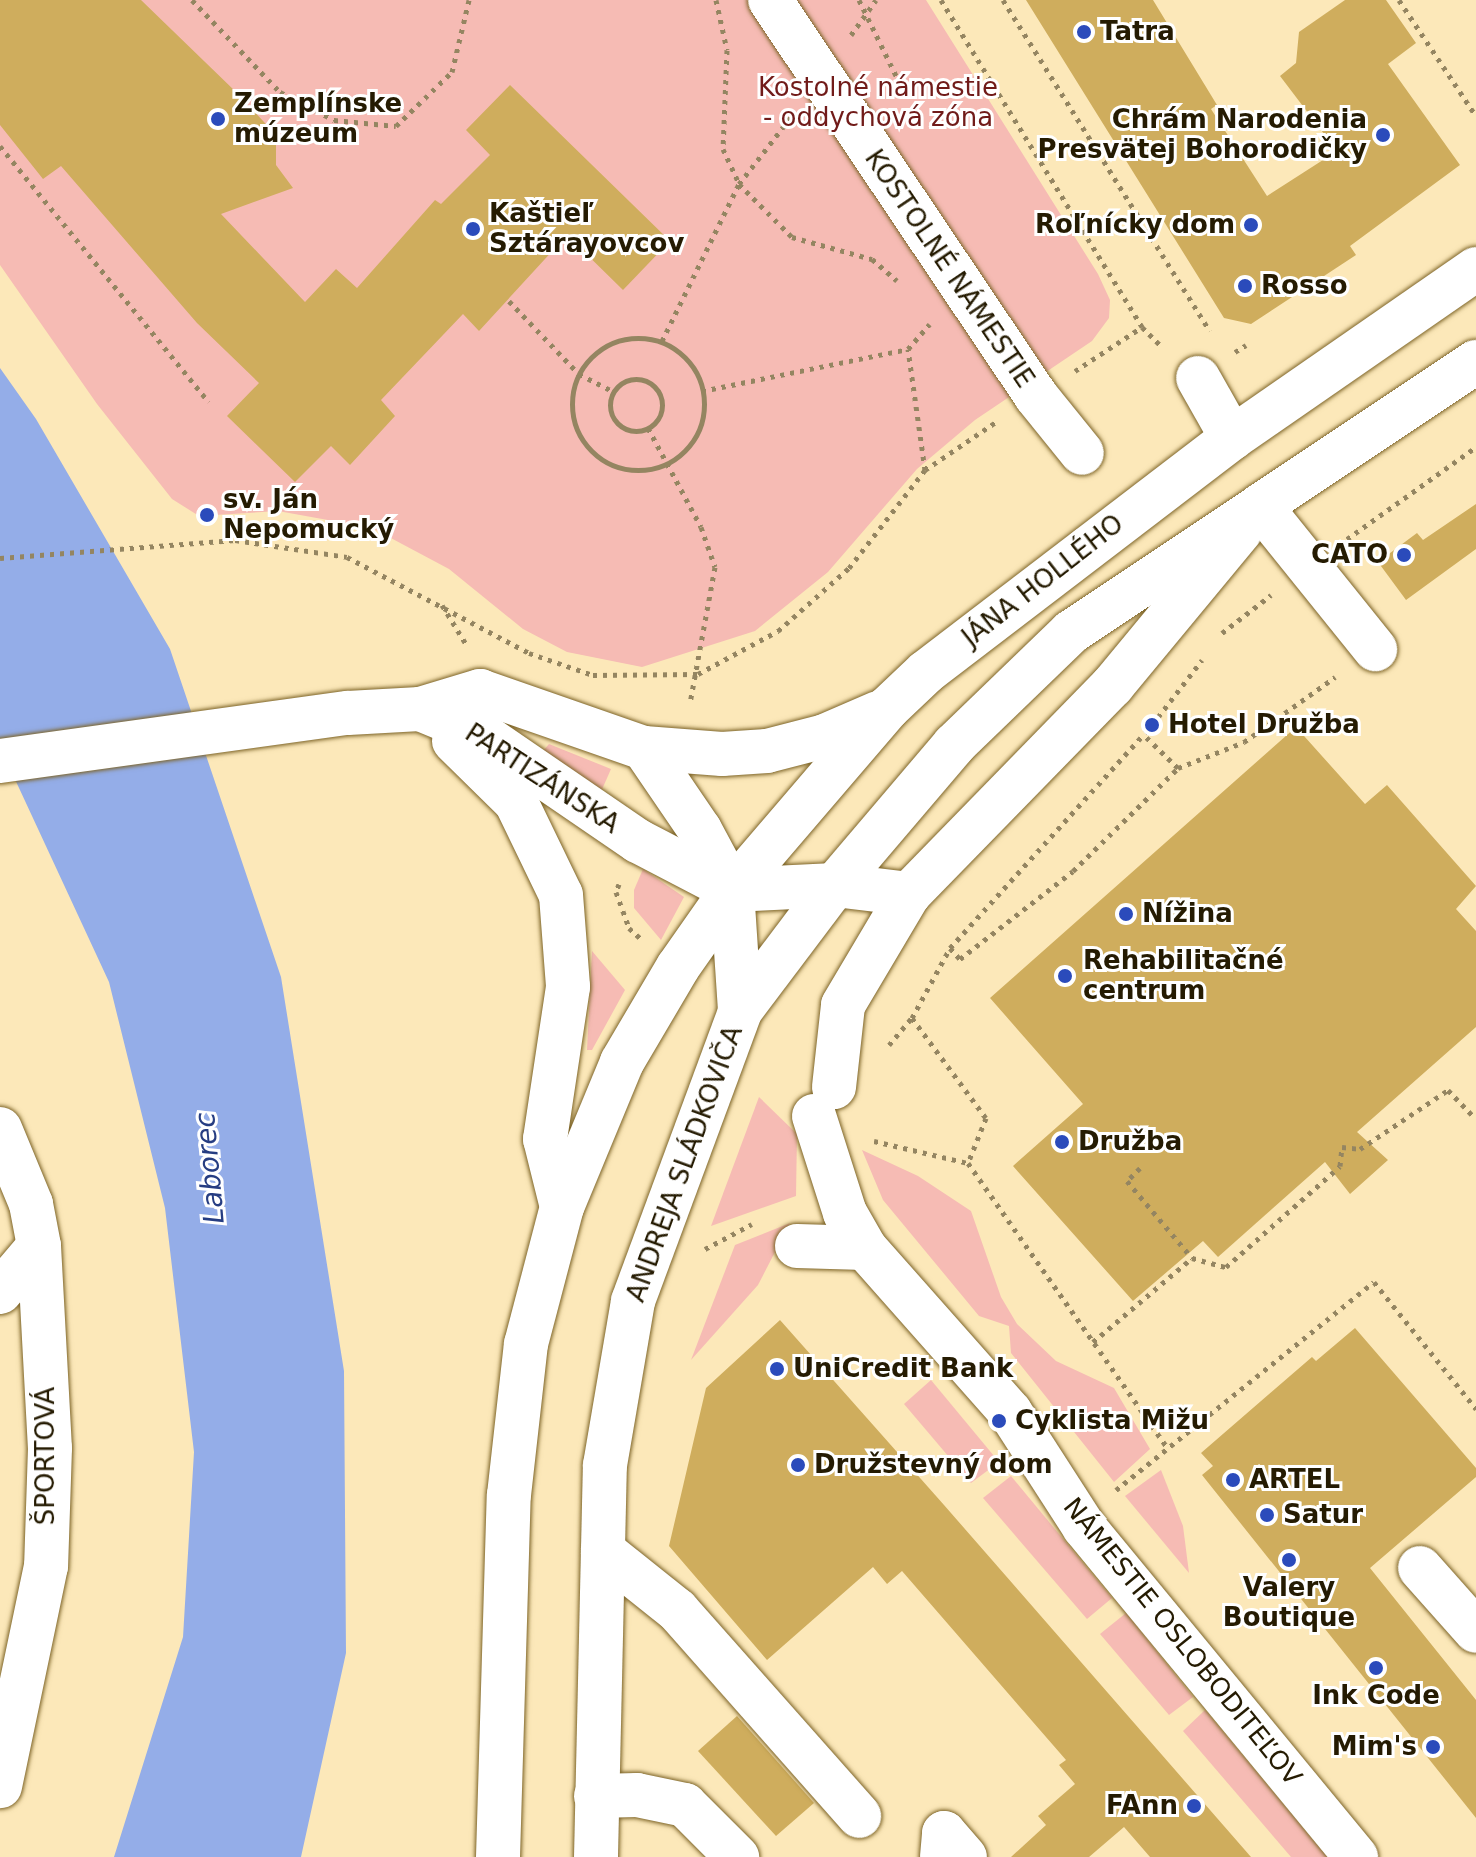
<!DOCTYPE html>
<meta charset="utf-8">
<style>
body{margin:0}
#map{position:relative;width:1476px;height:1857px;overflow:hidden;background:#fce8b9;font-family:"DejaVu Sans",sans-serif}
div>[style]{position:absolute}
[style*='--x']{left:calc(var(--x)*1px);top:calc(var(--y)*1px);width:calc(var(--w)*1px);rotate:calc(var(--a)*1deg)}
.green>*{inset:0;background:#f6bbb4}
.water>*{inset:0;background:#94ade8}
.building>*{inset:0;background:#cfad5d}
.path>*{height:5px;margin-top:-2.5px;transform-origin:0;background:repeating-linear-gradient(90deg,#948561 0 4px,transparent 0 10px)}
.path>.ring{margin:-2.5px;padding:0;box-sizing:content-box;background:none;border:5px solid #948561;border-radius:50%}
.roads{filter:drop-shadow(0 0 2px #7d6427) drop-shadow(0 0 2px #7d6427)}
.minor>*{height:44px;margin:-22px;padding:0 22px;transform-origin:22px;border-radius:22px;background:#fff}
.dots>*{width:22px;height:22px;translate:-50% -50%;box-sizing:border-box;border:4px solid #fff;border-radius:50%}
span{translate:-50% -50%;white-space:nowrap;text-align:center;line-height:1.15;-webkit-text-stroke:6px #fff;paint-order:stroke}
.poi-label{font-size:26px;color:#251b02;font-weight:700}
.left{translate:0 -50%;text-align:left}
.right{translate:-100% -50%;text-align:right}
.park-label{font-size:26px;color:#711b19}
.street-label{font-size:26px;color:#251b02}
.water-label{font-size:28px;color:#263d82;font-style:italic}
</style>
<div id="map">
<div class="green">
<i style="clip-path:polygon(0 0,926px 0,1098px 274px,1110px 300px,1109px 318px,1092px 341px,975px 420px,917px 469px,828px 572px,755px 631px,642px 667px,567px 652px,523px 629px,449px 569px,372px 528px,278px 511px,199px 516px,172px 499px,97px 404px,0 265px)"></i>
<i style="clip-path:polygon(549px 744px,611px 769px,600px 794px,542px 752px)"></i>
<i style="clip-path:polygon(643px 869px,684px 897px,661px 940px,634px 908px,634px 890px)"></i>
<i style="clip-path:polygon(592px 951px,625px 990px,592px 1050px,587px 1050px)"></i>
<i style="clip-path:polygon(759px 1097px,797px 1134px,796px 1196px,711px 1226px)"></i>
<i style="clip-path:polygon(862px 1150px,918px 1176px,971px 1211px,1001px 1297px,1017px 1324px,1056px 1361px,1114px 1388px,1150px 1449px,1114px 1482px,1011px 1353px,1009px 1326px,979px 1316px,883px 1200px)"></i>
<i style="clip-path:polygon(790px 1223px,758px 1285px,691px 1360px,735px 1245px)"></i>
<i style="clip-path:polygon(931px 1380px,999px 1462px,971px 1483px,904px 1404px)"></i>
<i style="clip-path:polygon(1161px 1470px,1183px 1526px,1189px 1573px,1125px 1496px)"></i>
<i style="clip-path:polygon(1011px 1476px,1112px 1598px,1087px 1619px,983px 1498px)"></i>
<i style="clip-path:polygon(1126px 1613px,1193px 1697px,1169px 1715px,1100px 1634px)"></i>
<i style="clip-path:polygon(1205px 1710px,1327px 1857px,1291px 1857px,1183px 1731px)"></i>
</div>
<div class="water">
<i style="clip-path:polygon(0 368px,36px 419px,170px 649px,281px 977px,344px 1371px,346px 1653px,301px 1857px,114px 1857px,183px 1637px,194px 1452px,165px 1208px,109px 982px,0 747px)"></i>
</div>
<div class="building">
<i style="clip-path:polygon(0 0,141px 0,236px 92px,276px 135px,276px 165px,293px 188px,221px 214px,305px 302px,336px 269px,357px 288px,435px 200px,441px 204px,490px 155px,466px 130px,510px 85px,670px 241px,623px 290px,567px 235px,479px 331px,463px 314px,381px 400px,395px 416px,350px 465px,331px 446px,295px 482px,227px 416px,259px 383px,197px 323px,61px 166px,43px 179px,0 125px)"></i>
<i style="clip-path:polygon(1026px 0,1153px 0,1217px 105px,1211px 109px,1267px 196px,1337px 151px,1280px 76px,1296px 63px,1299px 32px,1345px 0,1386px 0,1416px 43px,1388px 64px,1460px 165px,1350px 246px,1356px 255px,1251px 324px,1224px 318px)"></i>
<i style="clip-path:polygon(1476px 504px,1476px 549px,1406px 600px,1378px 562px,1417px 533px,1423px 540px)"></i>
<i style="clip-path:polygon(1296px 727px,1365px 804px,1387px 785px,1476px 886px,1456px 909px,1476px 931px,1476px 1027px,1357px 1132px,1388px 1160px,1350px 1194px,1325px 1162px,1218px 1257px,1203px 1241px,1133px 1301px,1013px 1166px,1083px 1104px,990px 998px)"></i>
<i style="clip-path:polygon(780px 1320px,944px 1505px,1251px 1857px,1150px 1857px,1124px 1827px,1089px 1857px,1011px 1857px,1046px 1825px,1038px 1816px,1075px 1784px,1059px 1765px,1066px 1760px,902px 1571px,887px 1584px,873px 1567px,767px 1660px,669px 1546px,706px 1388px)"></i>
<i style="clip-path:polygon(1355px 1328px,1476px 1468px,1476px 1477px,1370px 1568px,1476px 1700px,1476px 1818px,1202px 1475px,1213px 1466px,1201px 1453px,1312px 1357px,1316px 1361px)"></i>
<i style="clip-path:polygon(737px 1716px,814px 1803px,776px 1836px,698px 1751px)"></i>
</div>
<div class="path">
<i style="--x:192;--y:0;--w:127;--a:46.3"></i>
<i style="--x:280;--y:92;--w:61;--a:27.4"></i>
<i style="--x:334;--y:120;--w:62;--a:5.5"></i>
<i style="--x:396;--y:126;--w:78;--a:-44"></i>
<i style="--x:452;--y:72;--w:74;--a:-76.7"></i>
<i style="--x:716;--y:0;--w:51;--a:77.6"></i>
<i style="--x:727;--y:50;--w:99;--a:92.3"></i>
<i style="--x:723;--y:149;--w:38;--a:65"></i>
<i style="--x:739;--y:184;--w:75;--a:45"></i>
<i style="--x:792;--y:237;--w:83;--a:15.4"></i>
<i style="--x:872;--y:259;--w:33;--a:41"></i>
<i style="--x:859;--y:0;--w:102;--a:63.9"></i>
<i style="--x:941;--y:0;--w:384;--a:58.4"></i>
<i style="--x:1142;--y:327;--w:27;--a:45"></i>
<i style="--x:1003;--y:0;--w:390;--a:58"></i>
<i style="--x:1399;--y:0;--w:139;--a:56.4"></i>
<i style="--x:851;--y:35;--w:43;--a:-54.5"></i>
<i style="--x:0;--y:146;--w:330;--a:50.8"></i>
<i style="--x:509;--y:301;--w:101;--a:46.2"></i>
<i style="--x:579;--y:374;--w:39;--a:27"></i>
<i class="ring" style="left:572px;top:338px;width:127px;height:127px"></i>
<i style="--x:662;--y:341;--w:175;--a:-63.9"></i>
<i style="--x:739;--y:184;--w:85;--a:-52.2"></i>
<i style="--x:1235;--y:352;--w:13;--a:-32"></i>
<i style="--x:1075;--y:371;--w:80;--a:-33.3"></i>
<i class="ring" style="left:610px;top:379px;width:47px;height:47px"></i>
<i style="--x:702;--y:391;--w:210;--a:-11.5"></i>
<i style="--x:648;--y:428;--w:112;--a:61.8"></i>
<i style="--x:701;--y:527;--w:42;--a:70.7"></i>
<i style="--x:715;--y:567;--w:138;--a:100.4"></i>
<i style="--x:925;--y:470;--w:122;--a:-98"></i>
<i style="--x:908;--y:349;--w:33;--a:-49"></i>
<i style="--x:1347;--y:539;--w:158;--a:-35.5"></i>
<i style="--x:0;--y:558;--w:236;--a:-4.4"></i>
<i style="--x:235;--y:540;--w:113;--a:8.6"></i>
<i style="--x:347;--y:557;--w:206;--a:27.8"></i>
<i style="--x:529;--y:653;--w:68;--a:19"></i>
<i style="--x:593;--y:675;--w:105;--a:-0.5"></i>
<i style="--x:698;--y:674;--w:91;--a:-28.3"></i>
<i style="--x:778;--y:631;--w:95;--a:-41.6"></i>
<i style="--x:849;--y:568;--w:124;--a:-52.2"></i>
<i style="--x:925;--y:470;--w:86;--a:-34.1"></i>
<i style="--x:442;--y:605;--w:46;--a:58.4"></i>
<i style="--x:1222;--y:633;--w:62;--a:-37.8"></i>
<i style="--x:1178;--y:768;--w:71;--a:-21.5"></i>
<i style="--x:1244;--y:742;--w:112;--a:-35.5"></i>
<i style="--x:619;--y:884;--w:9;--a:111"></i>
<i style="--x:616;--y:892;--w:38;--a:70"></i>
<i style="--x:629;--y:928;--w:15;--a:42"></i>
<i style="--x:950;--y:948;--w:15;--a:48"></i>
<i style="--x:960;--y:959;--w:143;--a:-37.9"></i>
<i style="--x:1073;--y:871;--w:147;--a:-44.4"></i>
<i style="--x:1178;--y:768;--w:49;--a:-135.8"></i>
<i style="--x:912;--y:1018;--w:124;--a:53.5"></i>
<i style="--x:986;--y:1118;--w:48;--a:111.8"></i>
<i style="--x:889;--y:1045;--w:35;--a:-50"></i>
<i style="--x:912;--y:1018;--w:80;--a:-61.5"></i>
<i style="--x:950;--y:948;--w:301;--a:-47.8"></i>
<i style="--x:1152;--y:725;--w:82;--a:-52.4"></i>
<i style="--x:874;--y:1141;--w:97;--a:13.2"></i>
<i style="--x:968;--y:1163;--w:347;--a:55"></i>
<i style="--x:1140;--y:1168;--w:18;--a:135"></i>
<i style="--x:1127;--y:1181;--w:101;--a:49.8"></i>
<i style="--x:705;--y:1249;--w:53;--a:-28"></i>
<i style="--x:1093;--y:1342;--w:130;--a:-40.3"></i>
<i style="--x:1192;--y:1258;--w:35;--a:15"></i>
<i style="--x:1226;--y:1267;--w:152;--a:-41.5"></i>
<i style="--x:1340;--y:1166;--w:19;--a:-84"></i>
<i style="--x:1342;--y:1147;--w:18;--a:6"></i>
<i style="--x:1360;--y:1149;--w:106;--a:-33.8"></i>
<i style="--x:1448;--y:1090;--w:40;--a:46"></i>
<i style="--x:1116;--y:1490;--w:331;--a:-38.9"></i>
<i style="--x:1374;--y:1282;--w:163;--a:51.2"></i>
</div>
<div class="roads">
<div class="minor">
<i style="--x:770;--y:0;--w:477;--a:56.1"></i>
<i style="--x:1036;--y:396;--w:73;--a:51.1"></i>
<i style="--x:1198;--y:378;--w:69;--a:60.5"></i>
<i style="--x:1260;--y:506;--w:184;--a:51.2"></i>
<i style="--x:420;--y:709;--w:63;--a:-16.7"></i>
<i style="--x:480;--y:691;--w:174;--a:19.2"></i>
<i style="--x:644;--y:748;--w:78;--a:4.4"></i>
<i style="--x:722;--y:754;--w:45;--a:-3.8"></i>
<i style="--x:767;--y:751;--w:60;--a:-14.5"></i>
<i style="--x:825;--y:736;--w:58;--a:-23.5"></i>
<i style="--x:454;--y:741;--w:87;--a:44.5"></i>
<i style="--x:516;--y:802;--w:103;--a:64.2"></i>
<i style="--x:561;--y:895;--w:92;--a:85.6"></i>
<i style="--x:568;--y:987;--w:154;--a:98.6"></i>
<i style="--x:545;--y:1139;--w:70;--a:76"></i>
<i style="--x:644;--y:748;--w:99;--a:55.7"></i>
<i style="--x:700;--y:830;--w:68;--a:61.9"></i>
<i style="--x:732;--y:890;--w:121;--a:86.2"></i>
<i style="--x:0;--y:761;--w:351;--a:-7.9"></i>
<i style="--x:348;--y:713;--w:72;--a:-3.2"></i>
<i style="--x:420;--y:709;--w:68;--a:22.4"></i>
<i style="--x:483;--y:735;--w:188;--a:34.4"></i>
<i style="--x:638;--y:841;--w:106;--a:27.5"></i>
<i style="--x:732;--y:890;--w:103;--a:-2.8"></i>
<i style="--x:835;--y:885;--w:75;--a:6.9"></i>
<i style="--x:834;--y:1087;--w:82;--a:-83.7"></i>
<i style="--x:843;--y:1005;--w:129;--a:-59.3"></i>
<i style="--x:909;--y:894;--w:291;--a:-45.7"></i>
<i style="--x:1112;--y:686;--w:202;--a:-50.4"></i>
<i style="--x:814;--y:1116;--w:102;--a:72.3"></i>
<i style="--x:845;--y:1213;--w:40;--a:60.3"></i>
<i style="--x:865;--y:1248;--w:219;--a:48.5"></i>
<i style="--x:1010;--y:1412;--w:137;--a:57.2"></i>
<i style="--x:1084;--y:1527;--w:428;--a:50.5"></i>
<i style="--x:0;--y:1129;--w:81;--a:67.5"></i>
<i style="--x:31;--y:1204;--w:43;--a:79.2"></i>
<i style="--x:39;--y:1246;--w:202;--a:86.9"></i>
<i style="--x:50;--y:1448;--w:118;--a:91.9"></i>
<i style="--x:46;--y:1566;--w:225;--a:101.8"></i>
<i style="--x:797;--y:1246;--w:68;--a:1.7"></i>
<i style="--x:0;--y:1292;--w:60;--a:-49.7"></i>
<i style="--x:603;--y:1551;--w:95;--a:38.6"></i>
<i style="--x:677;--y:1610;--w:275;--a:48.5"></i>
<i style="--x:1420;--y:1568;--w:84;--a:48.4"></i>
<i style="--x:596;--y:1796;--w:41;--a:-1.4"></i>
<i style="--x:637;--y:1795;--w:49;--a:11.8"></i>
<i style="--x:685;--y:1805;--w:74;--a:45"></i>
<i style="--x:498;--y:1857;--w:362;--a:-88.3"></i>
<i style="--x:509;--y:1495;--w:152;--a:-83.6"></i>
<i style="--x:526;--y:1344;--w:142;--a:-75.3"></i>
<i style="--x:562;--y:1207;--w:157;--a:-67.5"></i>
<i style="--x:622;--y:1062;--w:110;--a:-59.5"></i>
<i style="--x:678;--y:967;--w:94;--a:-55"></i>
<i style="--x:732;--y:890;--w:240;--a:-49.4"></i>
<i style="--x:888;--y:708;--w:52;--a:-43.5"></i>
<i style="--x:926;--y:672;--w:385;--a:-37.4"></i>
<i style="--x:1232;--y:438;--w:297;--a:-34.7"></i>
<i style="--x:596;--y:1857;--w:392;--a:-88.7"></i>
<i style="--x:605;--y:1465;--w:166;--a:-80.3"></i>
<i style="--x:633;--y:1301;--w:309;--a:-69.7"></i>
<i style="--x:740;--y:1011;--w:158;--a:-53"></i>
<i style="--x:835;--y:885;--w:184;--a:-49.6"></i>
<i style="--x:954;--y:745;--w:163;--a:-44"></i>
<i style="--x:1071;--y:632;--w:487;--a:-33.7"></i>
<i style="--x:942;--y:1857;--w:24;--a:-85"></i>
<i style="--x:944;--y:1833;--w:32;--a:49"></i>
</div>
</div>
<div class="dots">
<i style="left:1084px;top:32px;background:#2b4bbb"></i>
<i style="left:218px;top:119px;background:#2b4bbb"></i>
<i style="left:1383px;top:135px;background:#2b4bbb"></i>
<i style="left:1251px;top:225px;background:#2b4bbb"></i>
<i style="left:473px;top:229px;background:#2b4bbb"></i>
<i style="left:1245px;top:286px;background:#2b4bbb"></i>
<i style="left:207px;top:515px;background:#2b4bbb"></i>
<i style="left:1404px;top:555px;background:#2b4bbb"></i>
<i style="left:1152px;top:725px;background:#2b4bbb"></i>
<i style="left:1126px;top:914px;background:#2b4bbb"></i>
<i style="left:1065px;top:976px;background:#2b4bbb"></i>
<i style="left:1062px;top:1142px;background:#2b4bbb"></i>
<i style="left:777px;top:1369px;background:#2b4bbb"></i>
<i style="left:999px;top:1421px;background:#2b4bbb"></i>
<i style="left:798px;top:1465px;background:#2b4bbb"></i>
<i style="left:1233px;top:1480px;background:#2b4bbb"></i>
<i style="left:1267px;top:1515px;background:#2b4bbb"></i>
<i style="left:1289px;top:1560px;background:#2b4bbb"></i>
<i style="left:1376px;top:1668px;background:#2b4bbb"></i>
<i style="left:1433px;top:1747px;background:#2b4bbb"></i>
<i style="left:1194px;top:1806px;background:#2b4bbb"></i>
</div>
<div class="poi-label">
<span class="left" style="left:1100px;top:32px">Tatra</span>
<span class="left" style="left:234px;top:119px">Zemplínske<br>múzeum</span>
<span class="right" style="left:1367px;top:135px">Chrám Narodenia<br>Presvätej Bohorodičky</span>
<span class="left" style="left:489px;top:229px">Kaštieľ<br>Sztárayovcov</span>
<span class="right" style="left:1235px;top:225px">Roľnícky dom</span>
<span class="left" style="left:1261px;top:286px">Rosso</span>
<span class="left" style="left:223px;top:515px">sv. Ján<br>Nepomucký</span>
<span class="right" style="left:1388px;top:555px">CATO</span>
<span class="left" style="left:1168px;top:725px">Hotel Družba</span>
<span class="left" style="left:1142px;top:914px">Nížina</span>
<span class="left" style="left:1083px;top:976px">Rehabilitačné<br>centrum</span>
<span class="left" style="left:1078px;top:1142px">Družba</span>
<span class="left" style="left:793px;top:1369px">UniCredit Bank</span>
<span class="left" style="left:1015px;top:1421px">Cyklista Mižu</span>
<span class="left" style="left:814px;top:1465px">Družstevný dom</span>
<span class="left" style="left:1249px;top:1480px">ARTEL</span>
<span class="left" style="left:1283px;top:1515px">Satur</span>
<span style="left:1289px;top:1603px">Valery<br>Boutique</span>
<span style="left:1376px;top:1696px">Ink Code</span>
<span class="right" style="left:1417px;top:1747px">Mim's</span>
<span class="right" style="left:1178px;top:1806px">FAnn</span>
</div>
<div class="park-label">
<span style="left:878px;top:103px">Kostolné námestie<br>- oddychová zóna</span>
</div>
<div class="street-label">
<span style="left:949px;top:269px;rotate:56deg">KOSTOLNÉ NÁMESTIE</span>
<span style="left:1043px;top:581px;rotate:-38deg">JÁNA HOLLÉHO</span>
<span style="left:542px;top:779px;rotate:33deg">PARTIZÁNSKA</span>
<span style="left:685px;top:1164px;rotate:-70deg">ANDREJA SLÁDKOVIČA</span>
<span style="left:46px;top:1456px;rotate:-90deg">ŠPORTOVÁ</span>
<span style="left:1182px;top:1642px;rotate:51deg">NÁMESTIE OSLOBODITEĽOV</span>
</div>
<div class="water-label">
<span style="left:210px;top:1168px;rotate:-95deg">Laborec</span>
</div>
</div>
